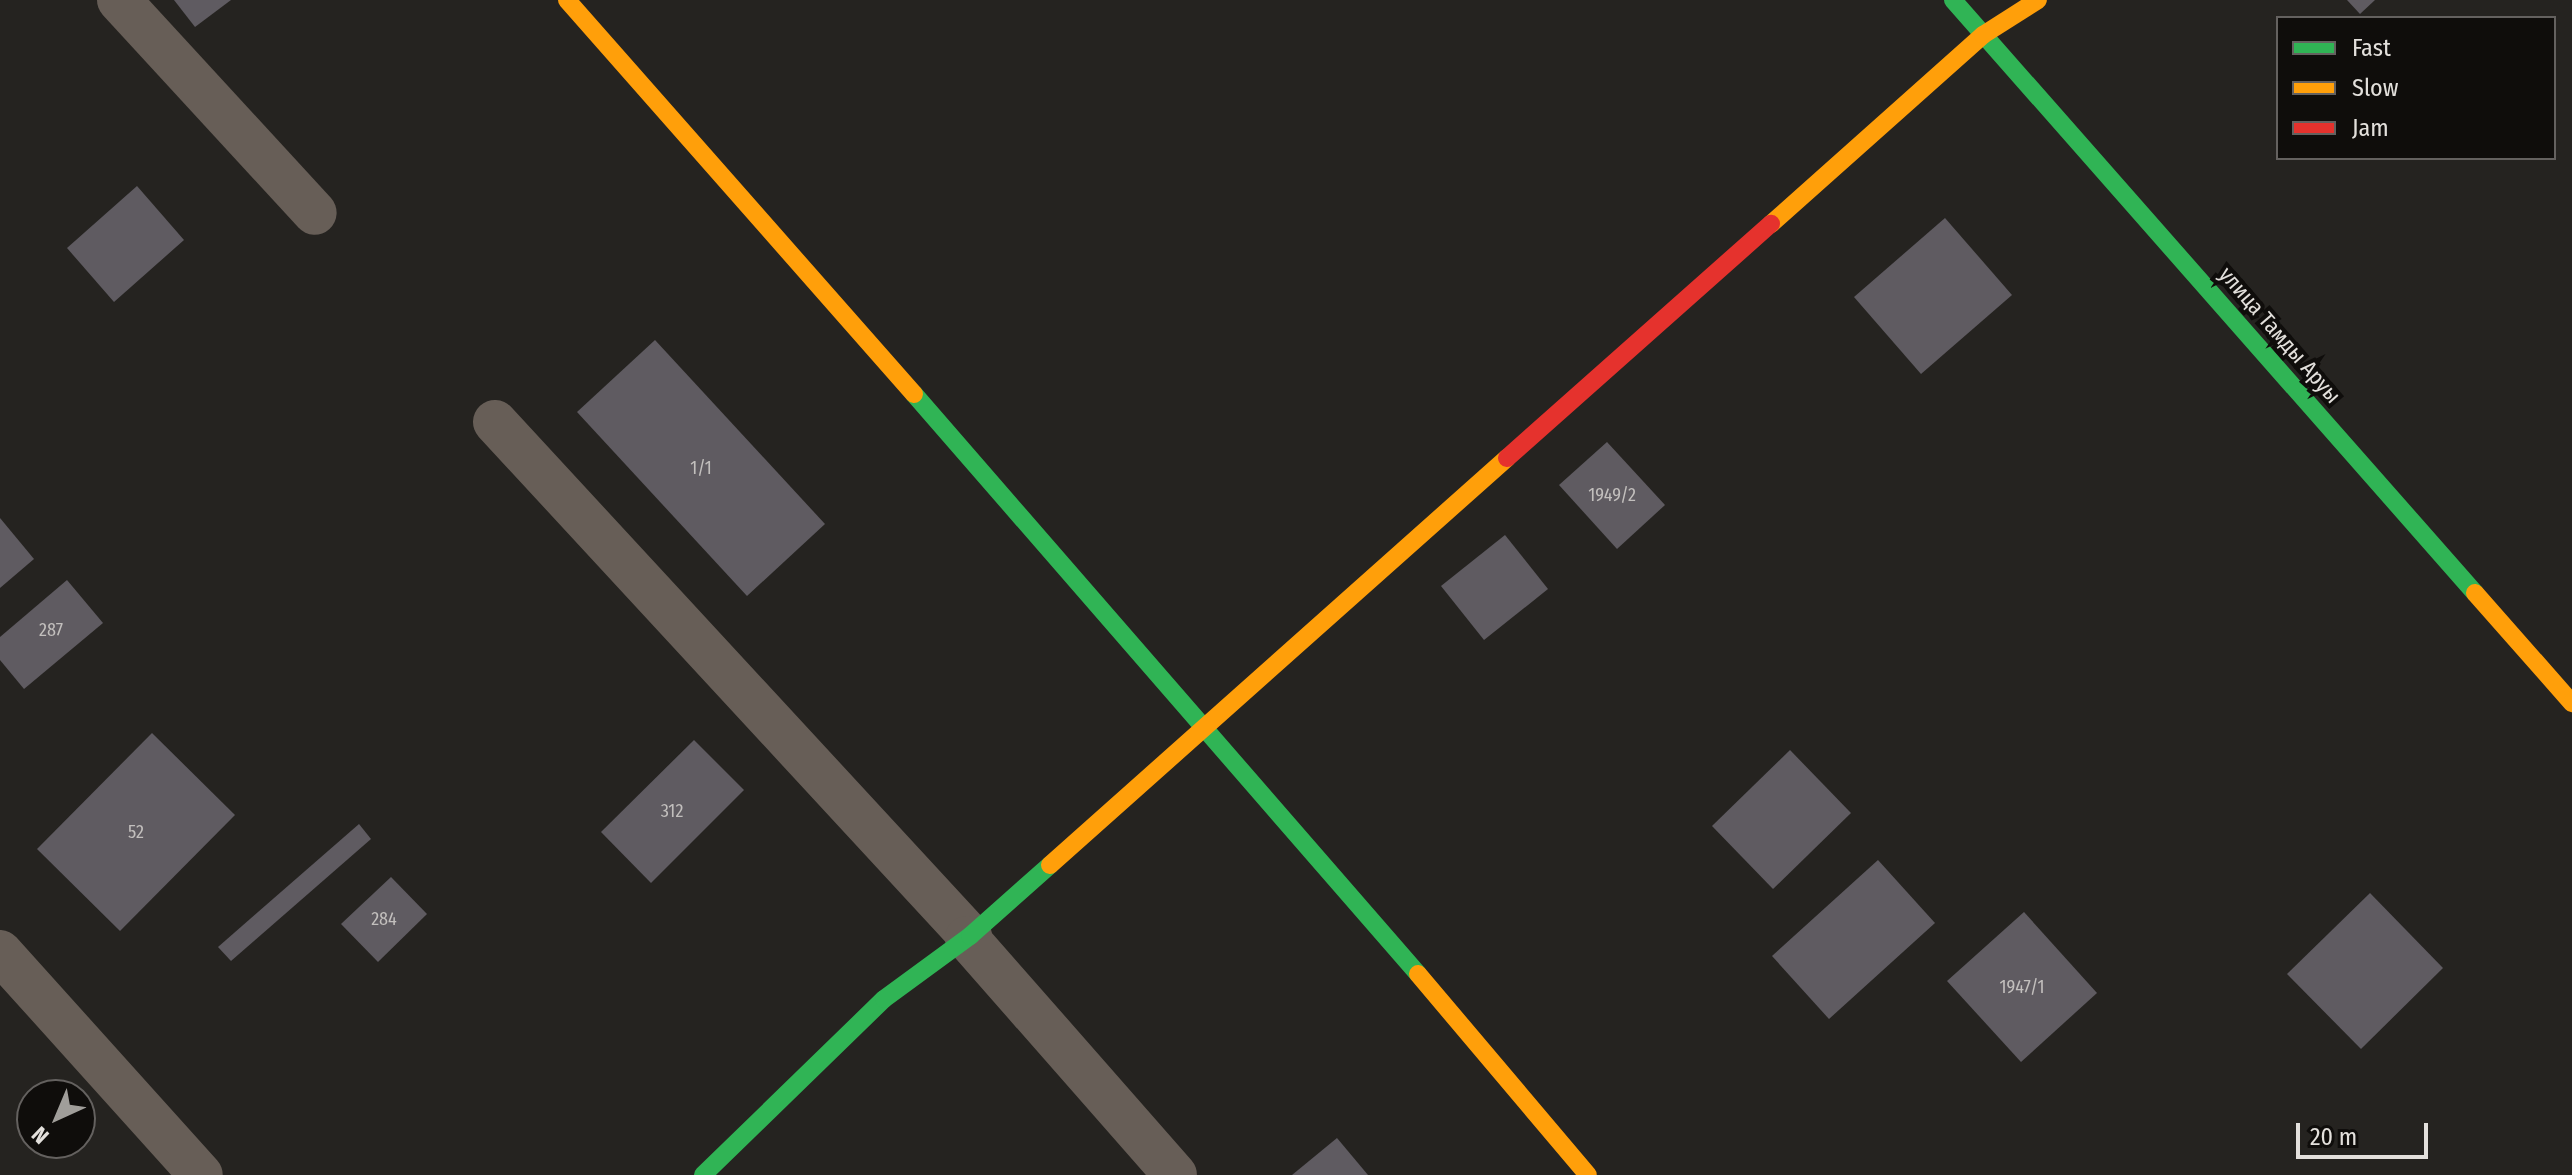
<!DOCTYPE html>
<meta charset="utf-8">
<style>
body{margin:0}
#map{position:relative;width:2572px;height:1175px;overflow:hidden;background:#252320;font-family:"Fira Sans Condensed",sans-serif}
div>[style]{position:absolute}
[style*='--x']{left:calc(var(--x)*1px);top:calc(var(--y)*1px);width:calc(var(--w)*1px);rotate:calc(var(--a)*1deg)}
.building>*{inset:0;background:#5f5b61}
.street>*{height:44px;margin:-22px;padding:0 22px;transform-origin:22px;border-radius:22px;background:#675e57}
.fast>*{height:18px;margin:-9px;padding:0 9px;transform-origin:9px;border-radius:9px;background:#30b455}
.slow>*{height:18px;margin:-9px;padding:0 9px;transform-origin:9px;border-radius:9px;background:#ff9f0a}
.jam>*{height:18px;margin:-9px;padding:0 9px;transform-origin:9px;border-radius:9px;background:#e5322d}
span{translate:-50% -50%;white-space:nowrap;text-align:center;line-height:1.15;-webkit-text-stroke:8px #0f0d0b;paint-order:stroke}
.number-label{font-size:18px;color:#c2bfbd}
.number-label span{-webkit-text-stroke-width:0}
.street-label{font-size:22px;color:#e3e0dc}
.legend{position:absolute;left:2276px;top:16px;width:280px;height:144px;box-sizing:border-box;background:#0f0d0b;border:2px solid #64615f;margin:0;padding:10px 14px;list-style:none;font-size:24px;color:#e3e0dc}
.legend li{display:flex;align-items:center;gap:16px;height:40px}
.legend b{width:40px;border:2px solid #64615f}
.north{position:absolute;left:16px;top:1079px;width:80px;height:80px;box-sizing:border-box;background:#0f0d0b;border:2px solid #64615f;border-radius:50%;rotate:224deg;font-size:22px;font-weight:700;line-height:32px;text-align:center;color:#e3e0dc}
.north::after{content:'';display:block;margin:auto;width:28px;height:36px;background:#a09e9a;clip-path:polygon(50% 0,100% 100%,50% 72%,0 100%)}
.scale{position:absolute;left:2296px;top:1123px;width:132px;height:36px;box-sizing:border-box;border:4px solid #e3e0dc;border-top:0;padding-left:10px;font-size:24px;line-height:28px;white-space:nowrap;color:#e3e0dc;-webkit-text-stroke:6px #0f0d0b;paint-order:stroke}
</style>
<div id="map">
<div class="building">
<i style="clip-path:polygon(174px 0,231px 0,195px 27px)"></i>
<i style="clip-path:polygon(2347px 0,2375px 0,2360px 14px)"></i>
<i style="clip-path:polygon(137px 186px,184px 240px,114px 302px,67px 248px)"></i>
<i style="clip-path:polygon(1945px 218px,2012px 295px,1921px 374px,1854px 297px)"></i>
<i style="clip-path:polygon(655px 340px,825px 524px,747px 596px,577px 412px)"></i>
<i style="clip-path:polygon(1607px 442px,1665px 505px,1617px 549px,1559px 485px)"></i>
<i style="clip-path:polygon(0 518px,34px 559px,0 588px)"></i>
<i style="clip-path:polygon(1505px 535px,1548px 589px,1484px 640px,1441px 586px)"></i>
<i style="clip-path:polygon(67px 580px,103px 623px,24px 689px,0 660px,0 637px)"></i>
<i style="clip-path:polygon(152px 733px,235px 815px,120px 931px,37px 849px)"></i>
<i style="clip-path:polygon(694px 740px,744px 790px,651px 883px,601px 832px)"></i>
<i style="clip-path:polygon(1790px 750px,1851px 813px,1773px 889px,1712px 826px)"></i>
<i style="clip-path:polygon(359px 824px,371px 839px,231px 961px,218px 947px)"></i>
<i style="clip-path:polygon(1878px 860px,1935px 923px,1829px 1019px,1772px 956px)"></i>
<i style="clip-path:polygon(391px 877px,427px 914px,378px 962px,341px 924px)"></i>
<i style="clip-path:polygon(2370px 893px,2443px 968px,2361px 1049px,2287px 974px)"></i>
<i style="clip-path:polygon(2024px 912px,2097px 993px,2021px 1062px,1947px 981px)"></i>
<i style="clip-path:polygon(1337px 1138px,1368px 1175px,1292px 1175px)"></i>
</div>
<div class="street">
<i style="--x:119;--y:0;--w:289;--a:47.4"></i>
<i style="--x:495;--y:422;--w:700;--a:47.26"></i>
<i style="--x:967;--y:938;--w:315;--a:48.7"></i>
<i style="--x:0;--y:952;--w:300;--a:48"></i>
</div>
<div class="fast">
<i style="--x:1953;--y:0;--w:790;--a:48.64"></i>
<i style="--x:914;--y:394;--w:768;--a:49.01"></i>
<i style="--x:703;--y:1175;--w:252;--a:-44.2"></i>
<i style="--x:884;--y:999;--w:107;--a:-36.2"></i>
<i style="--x:970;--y:936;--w:107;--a:-41.6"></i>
</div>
<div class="slow">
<i style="--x:567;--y:0;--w:525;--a:48.63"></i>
<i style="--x:1771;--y:224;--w:284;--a:-41.7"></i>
<i style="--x:1983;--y:35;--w:65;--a:-32.5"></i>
<i style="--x:2475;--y:593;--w:147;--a:48.6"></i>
<i style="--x:1050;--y:865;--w:612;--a:-41.69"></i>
<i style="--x:1418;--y:974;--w:263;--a:49.8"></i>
</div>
<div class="jam">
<i style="--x:1507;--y:458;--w:353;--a:-41.6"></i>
</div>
<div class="number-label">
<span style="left:701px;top:468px">1/1</span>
<span style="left:1612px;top:495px">1949/2</span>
<span style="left:51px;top:630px">287</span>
<span style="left:672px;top:811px">312</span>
<span style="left:136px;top:832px">52</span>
<span style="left:384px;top:919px">284</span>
<span style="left:2022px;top:987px">1947/1</span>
</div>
<div class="street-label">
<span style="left:2280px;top:335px;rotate:49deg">улица Тамды Аруы</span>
</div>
<ul class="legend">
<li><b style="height:10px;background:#30b455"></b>Fast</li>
<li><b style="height:10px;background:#ff9f0a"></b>Slow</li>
<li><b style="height:10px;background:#e5322d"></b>Jam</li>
</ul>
<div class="north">N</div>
<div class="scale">20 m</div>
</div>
